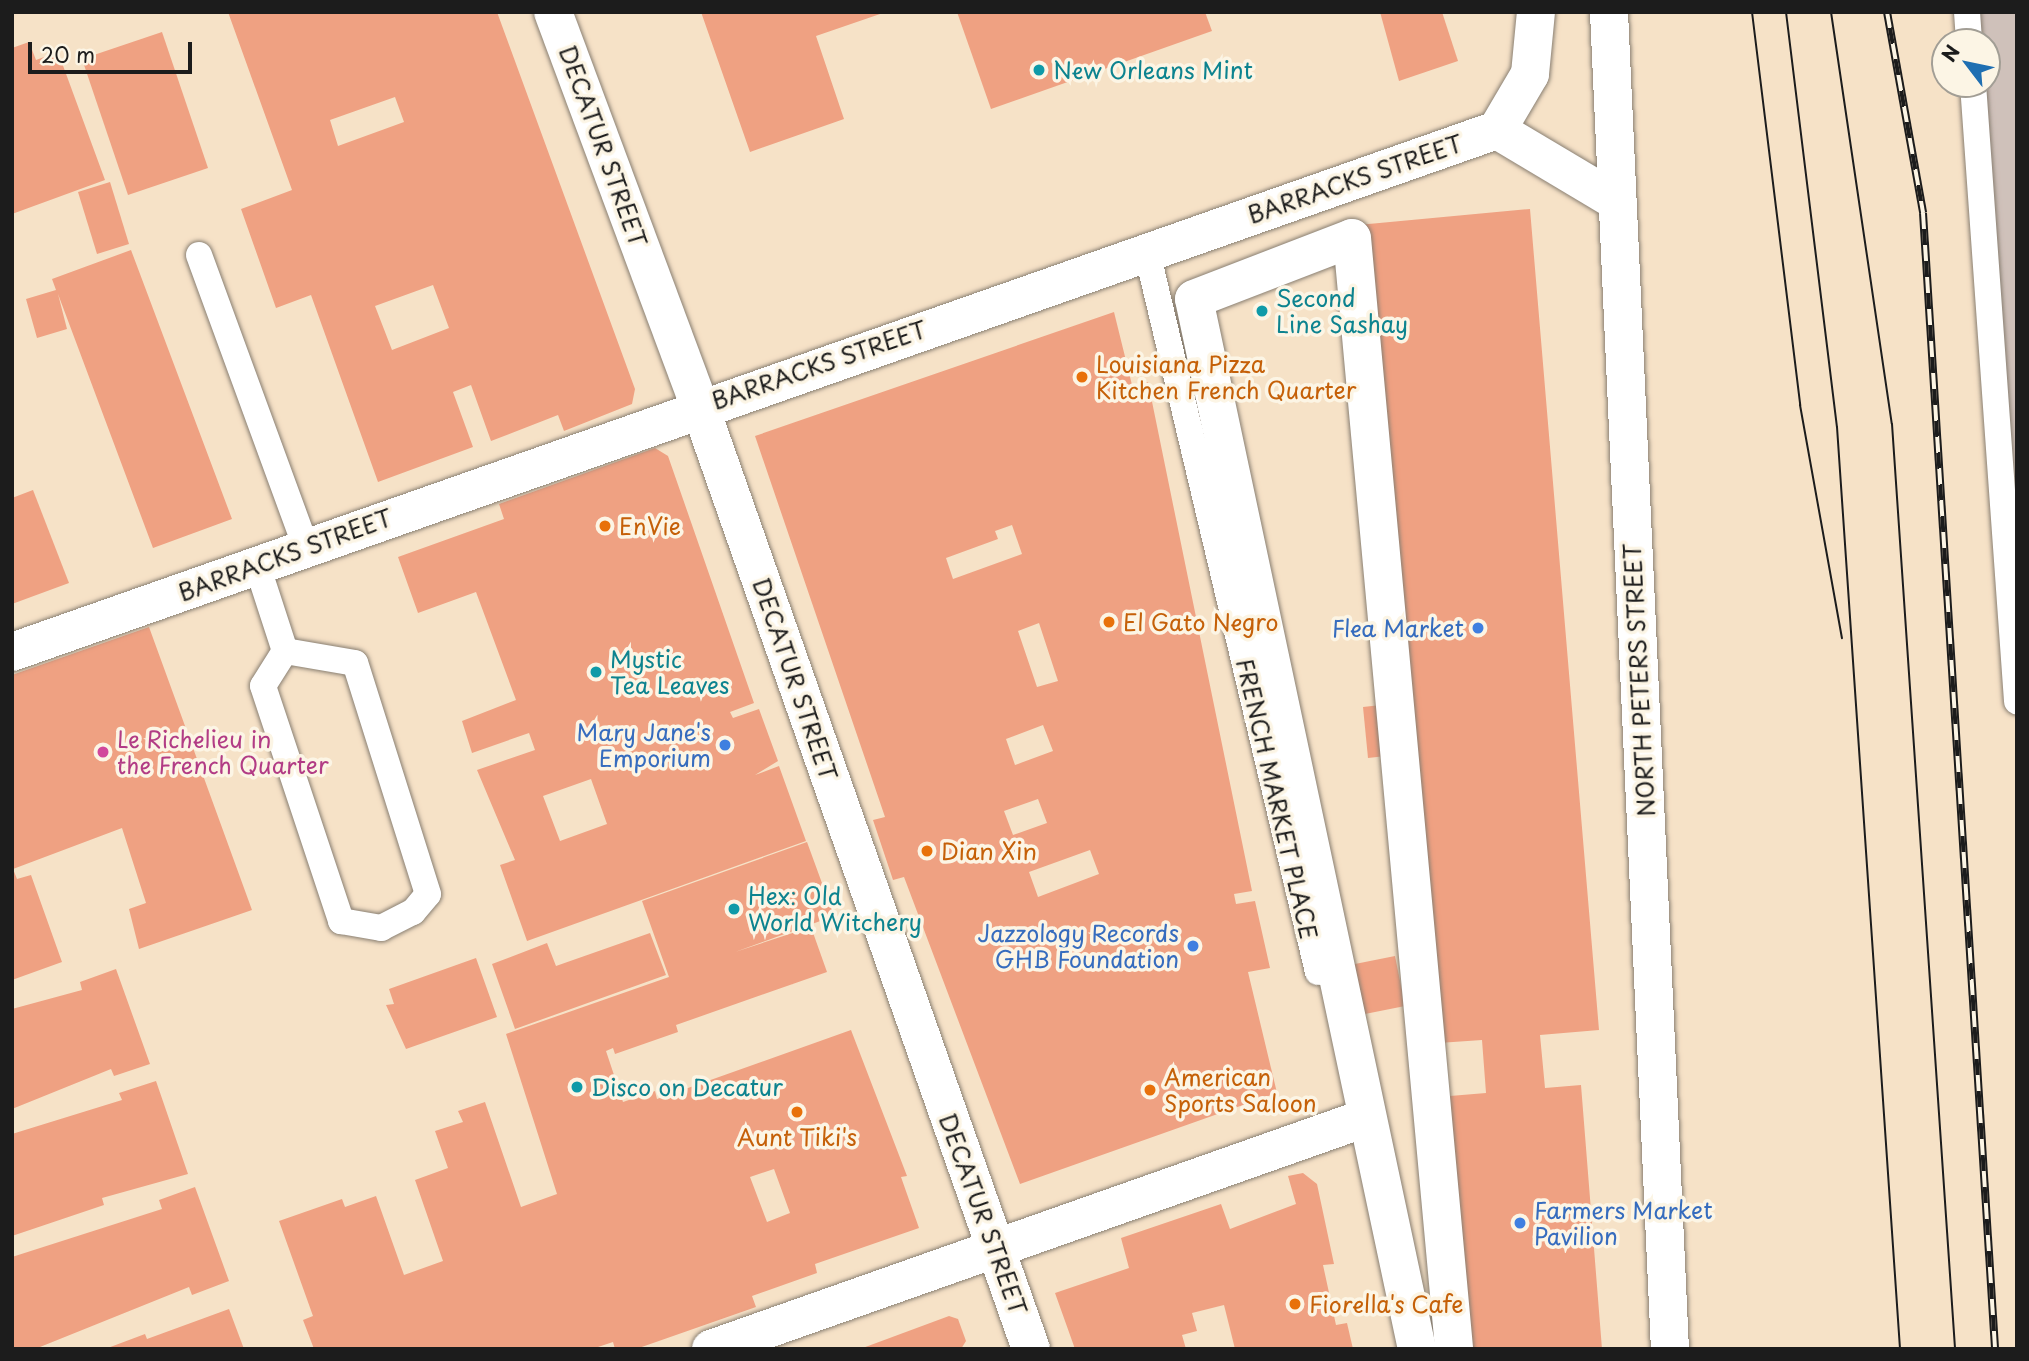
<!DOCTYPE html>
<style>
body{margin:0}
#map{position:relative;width:2029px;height:1361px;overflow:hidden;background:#f6e2c7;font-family:"Playpen Sans",sans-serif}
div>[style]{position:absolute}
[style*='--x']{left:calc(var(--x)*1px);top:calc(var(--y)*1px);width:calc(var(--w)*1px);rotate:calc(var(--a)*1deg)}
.industrial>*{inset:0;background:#cfc1ba}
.building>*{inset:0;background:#efa182}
.roads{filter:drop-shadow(0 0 2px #897f72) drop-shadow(0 0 2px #897f72)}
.lane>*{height:26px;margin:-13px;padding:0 13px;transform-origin:13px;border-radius:13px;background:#fff}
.street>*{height:38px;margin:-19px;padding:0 19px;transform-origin:19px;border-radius:19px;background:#fff}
.secondary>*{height:38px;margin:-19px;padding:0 19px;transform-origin:19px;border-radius:19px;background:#fff}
.tram>*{height:2px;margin:-1px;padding:0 1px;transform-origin:1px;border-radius:1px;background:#1c1c1c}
.rail>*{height:8px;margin-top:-4px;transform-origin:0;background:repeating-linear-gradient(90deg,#fcf5e5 0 16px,#1c1c1c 0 32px);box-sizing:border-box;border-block:2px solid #1c1c1c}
.dots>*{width:19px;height:19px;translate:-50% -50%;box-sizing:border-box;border:4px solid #fcf5e5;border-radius:50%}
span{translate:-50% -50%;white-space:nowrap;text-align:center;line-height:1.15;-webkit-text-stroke:7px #fcf5e5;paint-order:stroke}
.culture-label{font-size:23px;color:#0d838f}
.left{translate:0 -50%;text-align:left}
.street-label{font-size:23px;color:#1c1c1c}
.food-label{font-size:23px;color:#c56008}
.shop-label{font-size:23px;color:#366cbe}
.right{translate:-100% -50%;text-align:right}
.hotel-label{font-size:23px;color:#b23c85}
.frame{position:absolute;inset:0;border:14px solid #1c1c1c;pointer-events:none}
.north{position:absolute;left:1931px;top:28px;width:70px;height:70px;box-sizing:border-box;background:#fcf5e5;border:2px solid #a29e95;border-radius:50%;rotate:302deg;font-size:19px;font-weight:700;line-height:28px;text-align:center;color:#1c1c1c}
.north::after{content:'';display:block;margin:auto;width:24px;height:32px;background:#1f6fb2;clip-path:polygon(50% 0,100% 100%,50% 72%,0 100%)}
.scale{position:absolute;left:28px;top:42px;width:164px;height:32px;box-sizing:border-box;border:4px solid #1c1c1c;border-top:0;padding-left:9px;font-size:21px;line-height:24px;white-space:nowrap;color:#1c1c1c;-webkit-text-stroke:5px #fcf5e5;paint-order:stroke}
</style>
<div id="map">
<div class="industrial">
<i style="clip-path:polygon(1953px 12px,2017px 12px,2017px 738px,1976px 137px,1966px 84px,1987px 84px,1987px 42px,1959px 42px)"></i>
</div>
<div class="building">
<i style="clip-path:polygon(evenodd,228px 12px,497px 12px,635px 389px,632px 404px,564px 431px,558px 415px,491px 441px,471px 385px,453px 392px,473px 447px,378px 482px,311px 295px,276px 308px,241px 209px,292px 190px,228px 12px,395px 97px,404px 122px,338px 146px,330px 120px,395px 97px,228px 12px,433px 285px,449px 328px,392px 350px,375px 306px,433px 285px)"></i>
<i style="clip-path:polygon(701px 12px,883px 12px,883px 13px,816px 36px,844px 119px,750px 152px)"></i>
<i style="clip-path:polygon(957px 12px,1205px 12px,1212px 31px,991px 109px)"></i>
<i style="clip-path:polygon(1380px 12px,1442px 12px,1458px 61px,1399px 81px)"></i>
<i style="clip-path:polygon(162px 32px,208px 168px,128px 195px,82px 59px)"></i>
<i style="clip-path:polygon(29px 42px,36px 60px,58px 52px,105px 180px,12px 214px,12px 48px)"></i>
<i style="clip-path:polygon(110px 182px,129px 244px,97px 254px,78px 192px)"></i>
<i style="clip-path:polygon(1530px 209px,1599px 1030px,1540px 1035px,1545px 1088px,1581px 1085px,1602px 1349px,1458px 1349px,1438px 1097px,1486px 1093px,1482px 1040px,1424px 1044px,1358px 225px)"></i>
<i style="clip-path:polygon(131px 250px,232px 519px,153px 548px,58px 294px,67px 329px,37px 338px,26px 299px,56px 290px,52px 279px)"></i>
<i style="clip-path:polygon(evenodd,1114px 312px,1132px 385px,1148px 382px,1252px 891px,1234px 894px,1236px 904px,1255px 901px,1270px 968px,1248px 972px,1277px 1093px,1020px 1184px,904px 877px,893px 880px,873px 820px,885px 817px,755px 436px,1114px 312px,1012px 525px,1022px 554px,953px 579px,946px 558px,998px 539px,995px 531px,1012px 525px,1114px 312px,1039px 623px,1058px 681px,1037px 687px,1018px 631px,1039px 623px,1114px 312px,1043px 725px,1053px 751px,1015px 765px,1006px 739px,1043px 725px,1114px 312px,1038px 799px,1047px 823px,1013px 835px,1004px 811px,1038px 799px,1114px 312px,1090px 850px,1099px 874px,1038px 897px,1029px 872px,1090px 850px)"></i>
<i style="clip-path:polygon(evenodd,655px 448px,668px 456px,754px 703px,730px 712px,733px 718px,759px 709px,778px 761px,755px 775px,779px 766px,806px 841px,527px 941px,500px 865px,515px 860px,477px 770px,535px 750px,529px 733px,472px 753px,462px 721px,516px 700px,476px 592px,418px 613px,398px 557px,504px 519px,499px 504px,655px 448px,591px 779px,607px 824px,560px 841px,543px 796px,591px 779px)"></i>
<i style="clip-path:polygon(33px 490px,69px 583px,12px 604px,12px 498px)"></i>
<i style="clip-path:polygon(149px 627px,252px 910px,139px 949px,129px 909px,146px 903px,122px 828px,13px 869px,17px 879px,31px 875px,62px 962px,12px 980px,12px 675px)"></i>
<i style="clip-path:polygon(1390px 704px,1395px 755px,1368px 758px,1363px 707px)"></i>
<i style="clip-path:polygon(evenodd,807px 842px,834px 916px,735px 952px,811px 927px,827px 972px,676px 1025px,678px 1032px,615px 1054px,613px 1048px,606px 1051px,623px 1102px,655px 1091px,657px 1099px,851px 1030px,907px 1176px,901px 1177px,919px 1228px,815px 1264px,817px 1273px,752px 1296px,756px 1307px,636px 1349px,615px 1349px,613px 1342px,592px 1349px,314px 1349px,303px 1320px,313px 1316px,279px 1221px,342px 1199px,345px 1207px,376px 1196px,404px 1275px,443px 1261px,415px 1180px,448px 1168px,435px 1131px,463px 1122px,458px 1111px,485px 1102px,521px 1207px,557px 1194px,506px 1034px,669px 977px,642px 901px,807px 842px,774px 1169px,790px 1213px,767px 1222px,750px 1177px,774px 1169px)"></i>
<i style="clip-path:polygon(650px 933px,666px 975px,515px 1029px,492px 964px,547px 943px,556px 966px)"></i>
<i style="clip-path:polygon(1395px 956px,1405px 1006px,1355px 1016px,1345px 966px)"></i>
<i style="clip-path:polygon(476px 958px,497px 1017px,406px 1049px,386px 1005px,394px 1004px,389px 989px)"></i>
<i style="clip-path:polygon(116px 969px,150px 1064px,114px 1076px,111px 1069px,12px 1109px,12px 1009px,82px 990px,80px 982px)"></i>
<i style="clip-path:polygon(156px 1081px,188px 1174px,102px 1198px,104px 1205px,12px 1236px,12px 1134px,122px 1100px,119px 1093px)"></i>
<i style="clip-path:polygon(1303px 1173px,1317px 1184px,1334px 1264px,1323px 1265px,1336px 1325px,1347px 1323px,1353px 1349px,1235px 1349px,1224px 1305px,1192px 1313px,1197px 1331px,1182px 1335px,1186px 1349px,1075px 1349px,1055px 1293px,1129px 1268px,1121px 1238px,1221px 1204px,1230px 1229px,1296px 1204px,1288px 1176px)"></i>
<i style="clip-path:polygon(195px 1187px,229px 1281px,192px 1295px,189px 1287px,35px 1349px,12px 1349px,12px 1257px,162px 1209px,159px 1200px)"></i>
<i style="clip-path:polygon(229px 1309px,244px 1349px,105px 1349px,145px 1334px,147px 1339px)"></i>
<i style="clip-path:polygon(949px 1316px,958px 1319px,966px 1341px,961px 1349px,860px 1349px)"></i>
</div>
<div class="roads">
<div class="lane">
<i style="--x:1967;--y:12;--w:30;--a:86"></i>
<i style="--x:1973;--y:84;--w:619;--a:85.92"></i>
<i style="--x:1147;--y:252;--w:740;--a:76.64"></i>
<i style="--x:199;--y:255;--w:311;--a:69.9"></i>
<i style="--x:257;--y:565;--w:90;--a:72"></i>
<i style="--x:285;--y:651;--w:41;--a:122.2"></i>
<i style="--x:263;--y:686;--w:248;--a:71.6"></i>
<i style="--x:341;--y:921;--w:41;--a:9.9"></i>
<i style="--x:381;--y:928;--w:36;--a:-27"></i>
<i style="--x:413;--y:912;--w:23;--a:-50"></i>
<i style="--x:428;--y:894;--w:242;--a:-107.5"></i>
<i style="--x:355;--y:663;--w:71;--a:-170.3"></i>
</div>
<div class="street">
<i style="--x:553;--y:12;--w:421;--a:69.6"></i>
<i style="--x:700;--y:407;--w:998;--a:70.64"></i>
<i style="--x:1497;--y:130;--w:65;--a:-59.5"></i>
<i style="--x:1530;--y:74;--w:62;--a:-84.5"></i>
<i style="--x:12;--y:652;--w:1574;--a:-19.37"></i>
<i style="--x:1497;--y:130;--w:139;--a:30.8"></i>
<i style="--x:711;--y:1349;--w:682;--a:-19.44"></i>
<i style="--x:1417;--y:1349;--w:1073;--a:-101.99"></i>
<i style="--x:1194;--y:299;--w:169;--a:-21.1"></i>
<i style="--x:1352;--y:238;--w:1116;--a:84.75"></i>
</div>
<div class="secondary">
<i style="--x:1609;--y:12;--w:1338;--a:87.39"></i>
</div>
</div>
<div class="tram">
<i style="--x:1752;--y:12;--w:396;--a:83"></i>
<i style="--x:1800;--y:405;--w:237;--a:79.8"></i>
<i style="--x:1786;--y:12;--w:418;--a:83"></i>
<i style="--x:1837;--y:427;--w:924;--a:86.09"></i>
<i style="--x:1831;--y:12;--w:416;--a:81.6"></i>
<i style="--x:1892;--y:424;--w:927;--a:86.1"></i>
</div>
<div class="rail">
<i style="--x:1887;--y:12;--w:204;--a:79.8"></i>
<i style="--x:1923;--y:213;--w:1138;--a:86.37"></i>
</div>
<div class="dots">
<i style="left:1039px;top:70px;background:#0f9aa8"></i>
<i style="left:1262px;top:311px;background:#0f9aa8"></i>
<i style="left:1082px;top:377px;background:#e8710a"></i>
<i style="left:605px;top:526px;background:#e8710a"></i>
<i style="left:1109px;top:622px;background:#e8710a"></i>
<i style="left:1478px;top:628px;background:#3f7fe0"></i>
<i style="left:596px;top:672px;background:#0f9aa8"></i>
<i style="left:725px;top:745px;background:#3f7fe0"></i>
<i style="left:103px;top:752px;background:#d1479c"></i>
<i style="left:927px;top:851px;background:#e8710a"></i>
<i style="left:734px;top:909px;background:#0f9aa8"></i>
<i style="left:1193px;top:946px;background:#3f7fe0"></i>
<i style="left:577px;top:1087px;background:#0f9aa8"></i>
<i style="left:1150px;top:1090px;background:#e8710a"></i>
<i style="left:797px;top:1112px;background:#e8710a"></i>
<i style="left:1520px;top:1223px;background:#3f7fe0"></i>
<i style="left:1295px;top:1304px;background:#e8710a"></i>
</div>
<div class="culture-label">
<span class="left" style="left:1053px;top:70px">New Orleans Mint</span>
<span class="left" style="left:1276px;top:311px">Second<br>Line Sashay</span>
<span class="left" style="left:610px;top:672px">Mystic<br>Tea Leaves</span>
<span class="left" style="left:748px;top:909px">Hex: Old<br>World Witchery</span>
<span class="left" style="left:591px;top:1087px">Disco on Decatur</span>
</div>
<div class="street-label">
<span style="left:603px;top:146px;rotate:70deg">DECATUR STREET</span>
<span style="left:1355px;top:179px;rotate:-19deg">BARRACKS STREET</span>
<span style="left:819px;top:365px;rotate:-19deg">BARRACKS STREET</span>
<span style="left:285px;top:555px;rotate:-20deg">BARRACKS STREET</span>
<span style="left:795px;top:679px;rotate:71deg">DECATUR STREET</span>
<span style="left:1639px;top:680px;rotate:-93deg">NORTH PETERS STREET</span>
<span style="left:1277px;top:799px;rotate:77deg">FRENCH MARKET PLACE</span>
<span style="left:983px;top:1214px;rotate:70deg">DECATUR STREET</span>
</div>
<div class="food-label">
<span class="left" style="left:1096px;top:377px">Louisiana Pizza<br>Kitchen French Quarter</span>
<span class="left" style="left:619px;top:526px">EnVie</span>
<span class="left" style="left:1123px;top:622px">El Gato Negro</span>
<span class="left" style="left:941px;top:851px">Dian Xin</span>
<span class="left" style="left:1164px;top:1090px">American<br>Sports Saloon</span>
<span style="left:797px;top:1137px">Aunt Tiki's</span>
<span class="left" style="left:1309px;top:1304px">Fiorella's Cafe</span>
</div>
<div class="shop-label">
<span class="right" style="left:1464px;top:628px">Flea Market</span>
<span class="right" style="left:711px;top:745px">Mary Jane's<br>Emporium</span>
<span class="right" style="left:1179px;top:946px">Jazzology Records<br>GHB Foundation</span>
<span class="left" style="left:1534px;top:1223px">Farmers Market<br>Pavilion</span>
</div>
<div class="hotel-label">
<span class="left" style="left:117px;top:752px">Le Richelieu in<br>the French Quarter</span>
</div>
<div class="frame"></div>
<div class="north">N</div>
<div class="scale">20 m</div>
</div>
